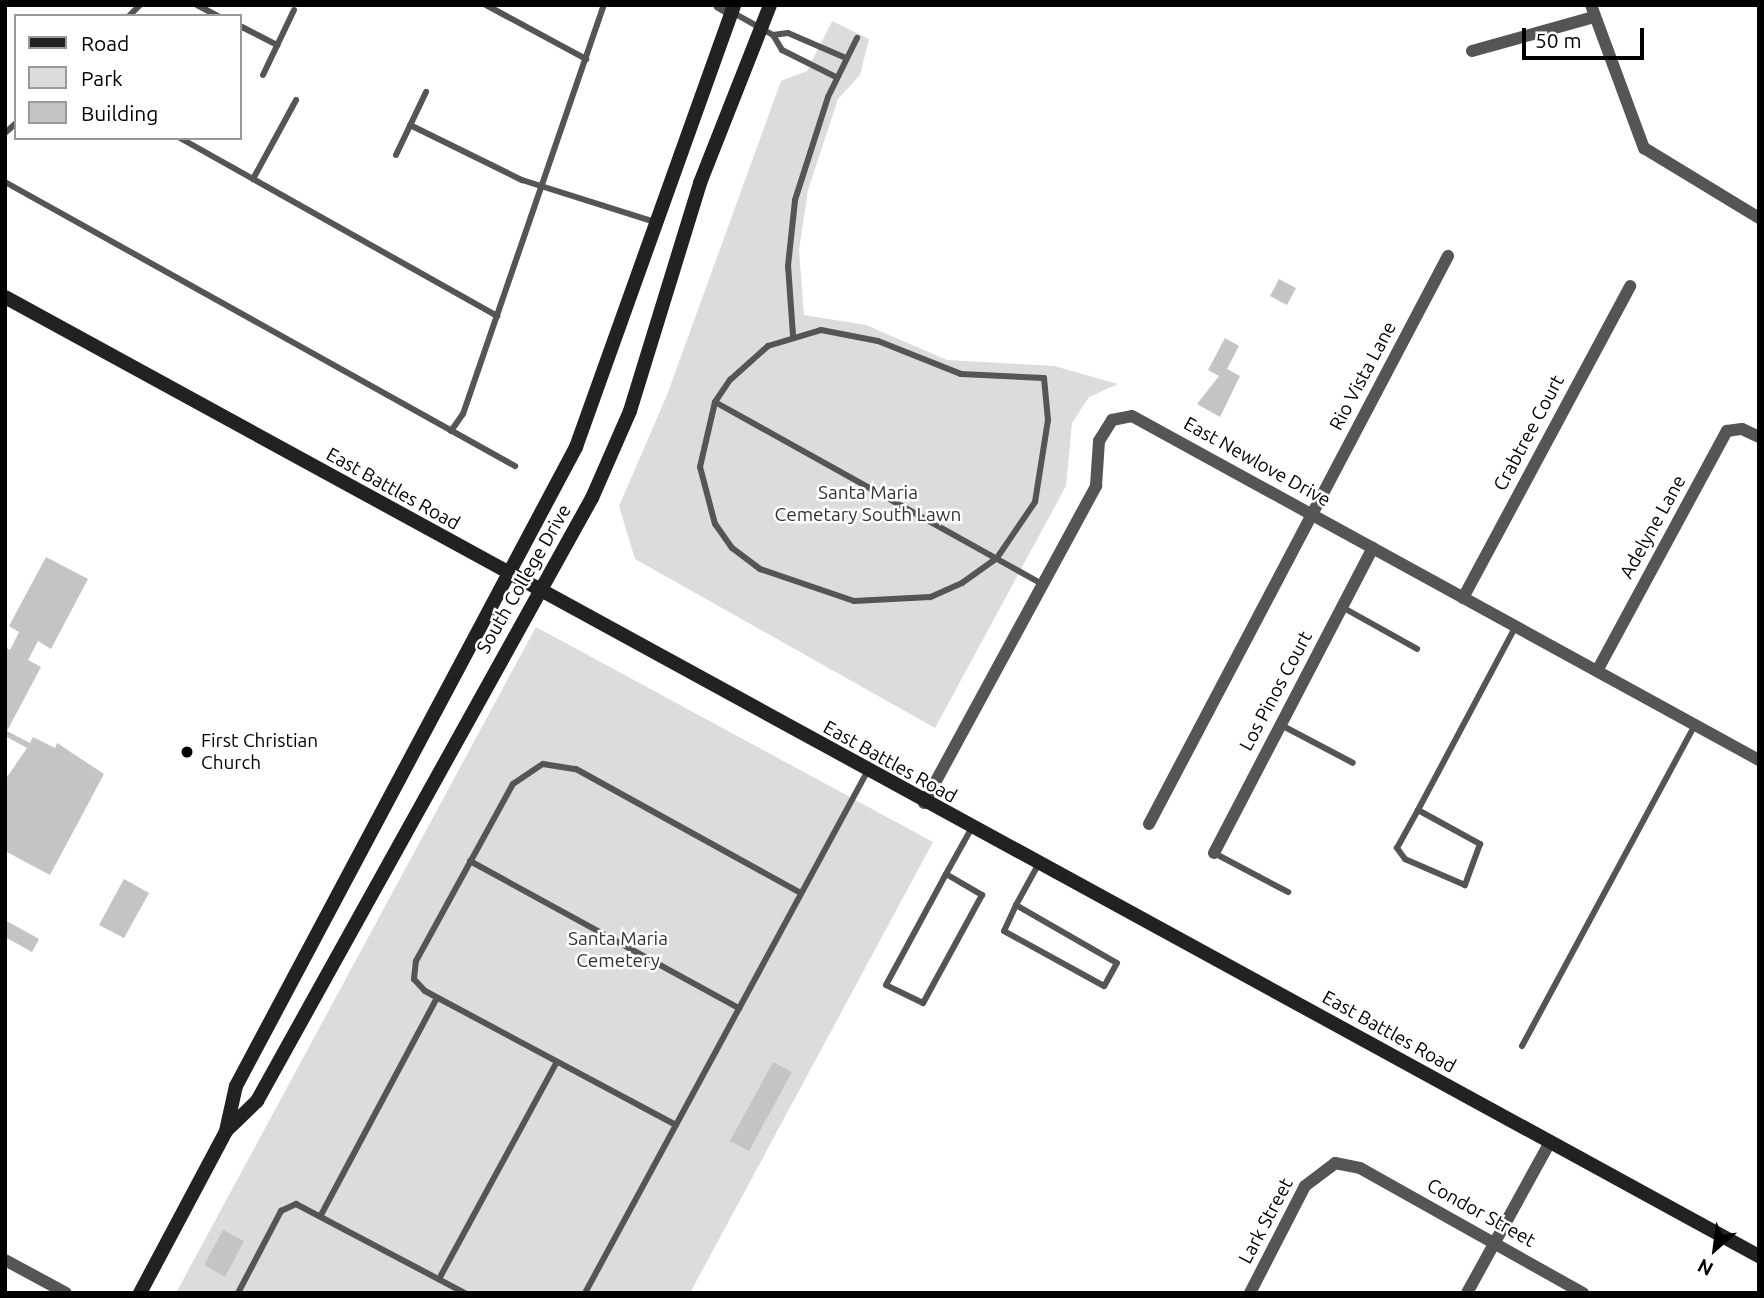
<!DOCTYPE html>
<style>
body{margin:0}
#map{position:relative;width:1764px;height:1298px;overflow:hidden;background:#fff;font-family:Ubuntu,sans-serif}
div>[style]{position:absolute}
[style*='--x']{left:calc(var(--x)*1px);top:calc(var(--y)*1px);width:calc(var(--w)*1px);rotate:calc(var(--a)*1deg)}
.green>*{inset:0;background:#dcdcdc}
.building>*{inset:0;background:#c4c4c4}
.lane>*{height:6px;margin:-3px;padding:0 3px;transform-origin:3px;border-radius:3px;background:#555}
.street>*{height:12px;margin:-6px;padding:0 6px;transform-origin:6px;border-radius:6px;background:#555}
.secondary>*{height:14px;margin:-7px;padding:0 7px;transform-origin:7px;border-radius:7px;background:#222}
.dots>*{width:19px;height:19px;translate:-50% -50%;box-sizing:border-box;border:4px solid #fff;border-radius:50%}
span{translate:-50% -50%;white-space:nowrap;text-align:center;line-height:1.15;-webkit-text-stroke:5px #fff;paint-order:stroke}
.street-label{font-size:19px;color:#000}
.park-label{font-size:19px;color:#333}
.poi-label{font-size:19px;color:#000}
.left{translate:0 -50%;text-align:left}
.frame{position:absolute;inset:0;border:7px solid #000;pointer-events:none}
.legend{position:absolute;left:14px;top:14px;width:228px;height:126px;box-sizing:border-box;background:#fff;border:2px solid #999;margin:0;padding:9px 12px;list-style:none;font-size:21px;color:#000}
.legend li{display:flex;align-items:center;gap:14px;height:35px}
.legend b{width:35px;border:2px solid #999}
.north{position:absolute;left:1680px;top:1214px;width:70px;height:70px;-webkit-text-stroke:5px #fff;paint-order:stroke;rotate:208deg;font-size:19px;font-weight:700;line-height:28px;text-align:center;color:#000}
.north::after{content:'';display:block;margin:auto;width:24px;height:32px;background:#000;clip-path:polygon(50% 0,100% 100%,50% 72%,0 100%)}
.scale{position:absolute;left:1522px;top:28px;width:122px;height:32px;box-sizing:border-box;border:4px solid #000;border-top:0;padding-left:9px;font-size:21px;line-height:24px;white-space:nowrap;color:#000;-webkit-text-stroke:5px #fff;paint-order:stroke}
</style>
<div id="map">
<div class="green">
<i style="clip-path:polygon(832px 21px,869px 39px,860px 75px,838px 99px,808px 190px,799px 250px,804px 315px,866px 325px,947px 360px,1054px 366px,1118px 384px,1089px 397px,1072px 423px,1066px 486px,935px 728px,635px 559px,619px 506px,667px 395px,781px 81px,807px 71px)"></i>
<i style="clip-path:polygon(536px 627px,933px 842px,690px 1293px,176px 1293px)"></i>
</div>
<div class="building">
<i style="clip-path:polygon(1279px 279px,1296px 288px,1287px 305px,1270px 296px)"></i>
<i style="clip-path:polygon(1225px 338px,1239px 346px,1227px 369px,1240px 376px,1220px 417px,1197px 404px,1219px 376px,1208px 370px)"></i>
<i style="clip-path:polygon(46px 557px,88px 579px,51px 649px,38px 641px,28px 660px,41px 667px,7px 731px,30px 743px,33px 737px,55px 748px,57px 743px,104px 774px,50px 875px,5px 851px,5px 780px,27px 748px,5px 736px,5px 647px,10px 650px,19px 632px,9px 626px)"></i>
<i style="clip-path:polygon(124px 879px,149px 893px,124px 938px,99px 925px)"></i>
<i style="clip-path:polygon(5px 920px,39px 939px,32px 952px,5px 937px)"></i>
<i style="clip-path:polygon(773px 1062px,792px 1072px,749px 1151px,730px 1141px)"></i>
<i style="clip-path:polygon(223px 1230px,244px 1241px,225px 1277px,204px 1265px)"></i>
</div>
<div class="lane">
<i style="--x:197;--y:5;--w:24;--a:28"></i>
<i style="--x:486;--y:5;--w:114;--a:28.4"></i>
<i style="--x:732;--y:12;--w:47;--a:29.3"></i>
<i style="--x:773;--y:35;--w:17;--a:59"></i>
<i style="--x:782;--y:50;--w:60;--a:26.6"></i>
<i style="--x:129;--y:16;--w:16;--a:-45"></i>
<i style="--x:240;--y:26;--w:42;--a:27.2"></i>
<i style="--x:773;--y:35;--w:15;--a:-8"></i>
<i style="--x:788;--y:33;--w:63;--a:23.3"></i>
<i style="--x:263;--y:75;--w:72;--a:-64.5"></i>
<i style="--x:410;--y:125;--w:125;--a:26.2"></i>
<i style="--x:522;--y:180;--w:139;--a:17.5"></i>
<i style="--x:5;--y:133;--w:15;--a:-42"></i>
<i style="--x:180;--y:138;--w:364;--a:29.3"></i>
<i style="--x:396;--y:155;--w:70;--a:-64.5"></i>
<i style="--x:253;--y:179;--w:90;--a:-61.4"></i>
<i style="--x:5;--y:182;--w:584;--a:29.11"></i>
<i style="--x:821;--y:330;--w:58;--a:10.9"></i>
<i style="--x:878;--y:341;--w:89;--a:21.7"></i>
<i style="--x:961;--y:374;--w:83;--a:2.8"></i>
<i style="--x:1044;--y:378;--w:42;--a:84.6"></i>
<i style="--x:1048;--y:420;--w:83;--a:99"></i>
<i style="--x:1035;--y:502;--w:68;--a:124.2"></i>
<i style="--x:997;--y:558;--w:43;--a:144.5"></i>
<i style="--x:962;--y:583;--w:35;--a:156"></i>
<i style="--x:930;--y:597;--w:76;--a:177"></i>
<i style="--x:854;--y:601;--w:99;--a:-161.2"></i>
<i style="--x:760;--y:569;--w:35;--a:-143"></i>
<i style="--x:732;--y:548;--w:29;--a:-125"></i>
<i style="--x:715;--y:524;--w:59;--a:-104.7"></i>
<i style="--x:700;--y:467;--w:67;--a:-77"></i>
<i style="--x:715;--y:402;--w:27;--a:-56"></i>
<i style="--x:730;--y:380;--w:51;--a:-41.8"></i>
<i style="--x:768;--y:346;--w:55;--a:-16.8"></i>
<i style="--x:793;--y:335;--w:69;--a:-94.1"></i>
<i style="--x:788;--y:266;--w:66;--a:-83.9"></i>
<i style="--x:795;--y:200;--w:108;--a:-72.2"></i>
<i style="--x:828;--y:97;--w:66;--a:-63.8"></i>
<i style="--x:715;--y:402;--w:374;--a:29.1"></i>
<i style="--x:451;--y:431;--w:21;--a:-55"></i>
<i style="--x:463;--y:414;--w:433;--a:-71"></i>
<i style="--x:1342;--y:607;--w:86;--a:29.2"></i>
<i style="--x:1281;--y:725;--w:81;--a:27.8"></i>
<i style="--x:1418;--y:810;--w:71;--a:28.7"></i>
<i style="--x:1480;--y:844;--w:44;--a:110.1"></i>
<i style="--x:1465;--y:885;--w:65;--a:-156.6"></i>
<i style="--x:1405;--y:859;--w:14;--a:-126"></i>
<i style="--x:1397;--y:848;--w:43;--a:-61.1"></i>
<i style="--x:1418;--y:810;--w:208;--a:-62"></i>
<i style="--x:1214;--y:853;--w:84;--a:27.8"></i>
<i style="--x:470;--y:861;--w:307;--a:28.7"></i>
<i style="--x:946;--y:874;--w:42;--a:30.3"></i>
<i style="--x:982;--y:895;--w:123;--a:118.6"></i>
<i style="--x:923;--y:1003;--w:41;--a:-154.1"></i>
<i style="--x:886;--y:985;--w:126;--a:-61.6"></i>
<i style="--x:946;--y:874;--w:51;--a:-60.9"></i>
<i style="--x:1016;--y:905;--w:116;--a:29.9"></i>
<i style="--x:1117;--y:963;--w:26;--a:119"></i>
<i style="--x:1104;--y:986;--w:114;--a:-151.2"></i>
<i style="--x:1004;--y:931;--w:29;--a:-65"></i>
<i style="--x:1016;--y:905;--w:46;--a:-61.2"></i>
<i style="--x:1522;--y:1046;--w:365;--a:-61.7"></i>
<i style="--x:676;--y:1125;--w:285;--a:-151.9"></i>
<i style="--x:425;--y:991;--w:16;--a:-133"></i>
<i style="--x:414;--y:979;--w:18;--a:-84"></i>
<i style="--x:416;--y:961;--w:202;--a:-61.3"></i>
<i style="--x:513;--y:784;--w:36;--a:-34"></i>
<i style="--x:543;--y:764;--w:33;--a:9"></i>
<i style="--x:576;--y:769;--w:257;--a:28.9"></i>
<i style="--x:321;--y:1215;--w:246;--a:-61.9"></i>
<i style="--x:439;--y:1279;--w:247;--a:-61.5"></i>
<i style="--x:238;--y:1293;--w:93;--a:-62.3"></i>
<i style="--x:281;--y:1211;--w:17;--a:-25"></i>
<i style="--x:296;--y:1204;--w:191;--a:27.8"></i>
<i style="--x:585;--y:1293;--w:592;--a:-61.57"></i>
</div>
<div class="street">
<i style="--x:719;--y:5;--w:14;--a:30"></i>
<i style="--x:1591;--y:5;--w:153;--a:69.7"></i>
<i style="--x:1644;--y:148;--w:135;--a:31.3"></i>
<i style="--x:1472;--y:51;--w:127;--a:-15.6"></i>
<i style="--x:1463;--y:598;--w:354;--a:-61.8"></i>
<i style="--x:1597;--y:671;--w:273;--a:-61.6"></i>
<i style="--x:1727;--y:431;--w:15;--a:-8"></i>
<i style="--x:1742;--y:429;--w:19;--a:25"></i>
<i style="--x:924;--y:803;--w:361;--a:-61.5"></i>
<i style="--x:1096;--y:486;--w:45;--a:-86.2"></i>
<i style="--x:1099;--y:441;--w:25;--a:-58"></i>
<i style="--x:1112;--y:420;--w:20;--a:-11"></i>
<i style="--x:1132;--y:416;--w:715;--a:28.75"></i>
<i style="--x:1149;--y:824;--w:642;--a:-62.24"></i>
<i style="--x:1214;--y:853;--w:344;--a:-62.5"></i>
<i style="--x:5;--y:1260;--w:69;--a:28.4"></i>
<i style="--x:1250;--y:1293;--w:120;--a:-62.8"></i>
<i style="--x:1305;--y:1186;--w:38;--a:-37"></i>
<i style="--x:1335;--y:1163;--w:25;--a:11"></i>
<i style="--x:1360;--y:1168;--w:256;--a:29.3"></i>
<i style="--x:1467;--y:1293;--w:172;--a:-61.2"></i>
</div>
<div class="secondary">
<i style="--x:5;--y:297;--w:1999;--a:28.67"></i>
<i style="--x:227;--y:1130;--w:42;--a:-44"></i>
<i style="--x:257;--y:1101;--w:690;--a:-60.95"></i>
<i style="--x:592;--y:498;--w:95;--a:-66.4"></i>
<i style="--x:630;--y:411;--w:239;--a:-72.9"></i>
<i style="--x:700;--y:183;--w:191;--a:-68.5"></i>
<i style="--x:140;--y:1293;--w:183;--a:-62"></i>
<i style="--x:226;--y:1131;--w:46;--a:-77.5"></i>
<i style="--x:236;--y:1086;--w:724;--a:-61.98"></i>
<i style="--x:576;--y:447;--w:469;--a:-70.3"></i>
</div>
<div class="dots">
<i style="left:187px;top:752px;background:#000"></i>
</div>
<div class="street-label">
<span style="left:1363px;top:376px;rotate:-62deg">Rio Vista Lane</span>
<span style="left:1529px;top:433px;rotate:-62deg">Crabtree Court</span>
<span style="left:1257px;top:462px;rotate:29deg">East Newlove Drive</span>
<span style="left:393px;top:489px;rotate:29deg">East Battles Road</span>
<span style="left:1653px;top:527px;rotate:-61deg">Adelyne Lane</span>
<span style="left:524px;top:579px;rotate:-60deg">South College Drive</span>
<span style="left:1276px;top:691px;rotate:-62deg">Los Pinos Court</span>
<span style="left:890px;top:762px;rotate:29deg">East Battles Road</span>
<span style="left:1389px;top:1032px;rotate:29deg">East Battles Road</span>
<span style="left:1481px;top:1213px;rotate:29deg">Condor Street</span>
<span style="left:1266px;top:1221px;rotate:-62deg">Lark Street</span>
</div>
<div class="park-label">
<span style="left:868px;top:504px">Santa Maria<br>Cemetary South Lawn</span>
<span style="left:618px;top:950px">Santa Maria<br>Cemetery</span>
</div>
<div class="poi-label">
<span class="left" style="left:201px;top:752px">First Christian<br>Church</span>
</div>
<div class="frame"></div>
<ul class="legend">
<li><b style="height:9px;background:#222"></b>Road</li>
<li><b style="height:19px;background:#dcdcdc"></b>Park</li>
<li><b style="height:19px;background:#c4c4c4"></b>Building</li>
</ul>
<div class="north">N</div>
<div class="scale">50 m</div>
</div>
